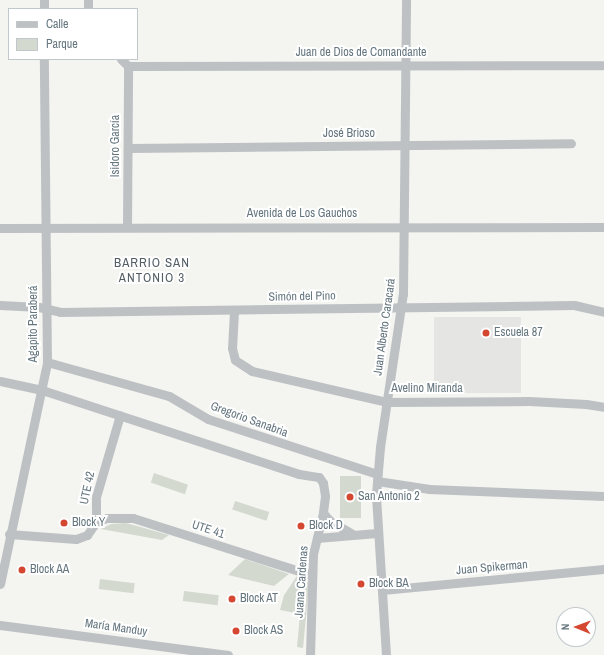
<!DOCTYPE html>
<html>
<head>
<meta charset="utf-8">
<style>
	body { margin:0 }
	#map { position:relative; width:604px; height:655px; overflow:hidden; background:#f4f4f0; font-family:"Archivo Narrow",sans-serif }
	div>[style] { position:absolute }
	.built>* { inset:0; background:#e5e5e4; transform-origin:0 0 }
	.green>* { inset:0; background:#d4d9d0; transform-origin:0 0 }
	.minor>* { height:9px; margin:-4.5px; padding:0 4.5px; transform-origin:4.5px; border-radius:4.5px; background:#bdc1c4 }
	.dots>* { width:11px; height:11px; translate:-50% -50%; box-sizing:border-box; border:2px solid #fff; border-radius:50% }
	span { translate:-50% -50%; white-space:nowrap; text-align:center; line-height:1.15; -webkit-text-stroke:4px #fff; paint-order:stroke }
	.street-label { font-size:12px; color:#65767f }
	.poi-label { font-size:12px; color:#65767f }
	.left { translate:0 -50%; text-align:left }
	.neighbourhood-label { font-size:13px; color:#535e65; letter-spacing:1px }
	.legend { position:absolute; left:8px; top:8px; width:130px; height:52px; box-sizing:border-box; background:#fff; border:1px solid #c1c8cc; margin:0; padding:5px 7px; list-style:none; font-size:12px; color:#65767f }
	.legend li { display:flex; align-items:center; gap:8px; height:20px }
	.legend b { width:20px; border:1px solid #c1c8cc }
	.north { position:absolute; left:556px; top:607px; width:40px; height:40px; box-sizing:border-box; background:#fff; border:1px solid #c1c8cc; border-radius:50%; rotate:271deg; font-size:11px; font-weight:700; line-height:16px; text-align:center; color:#65767f }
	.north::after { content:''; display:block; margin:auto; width:14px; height:18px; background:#d44831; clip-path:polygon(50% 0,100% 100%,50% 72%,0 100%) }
</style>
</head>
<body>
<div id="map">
	<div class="built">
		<div style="left:434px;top:317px;width:87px;height:76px"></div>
	</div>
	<div class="green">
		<div style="left:154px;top:473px;width:36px;height:10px;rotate:19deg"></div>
		<div style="left:340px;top:476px;width:21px;height:42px"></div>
		<div style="left:235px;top:501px;width:36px;height:9px;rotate:18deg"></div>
		<div style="clip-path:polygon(126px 523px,169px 535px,162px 540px,101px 529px,111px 524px)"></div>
		<div style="clip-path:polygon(245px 559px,289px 574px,274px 586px,228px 575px)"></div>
		<div style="clip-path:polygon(297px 576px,307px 580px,309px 586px,303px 648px,297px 647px,300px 614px,280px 610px,284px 595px)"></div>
		<div style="left:100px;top:579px;width:35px;height:10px;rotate:7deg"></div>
		<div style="left:184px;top:591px;width:35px;height:10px;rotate:7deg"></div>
	</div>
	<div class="minor">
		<div style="left:44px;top:0;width:9px;rotate:90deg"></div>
		<div style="left:88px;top:0;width:9px;rotate:90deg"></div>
		<div style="left:121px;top:59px;width:10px;rotate:45deg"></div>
		<div style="left:128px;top:66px;width:476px;rotate:-0.1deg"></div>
		<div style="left:128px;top:148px;width:443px;rotate:-0.6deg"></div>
		<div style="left:127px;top:226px;width:160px;rotate:-89.6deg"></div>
		<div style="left:0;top:228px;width:604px;rotate:-0.09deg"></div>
		<div style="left:0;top:305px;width:39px;rotate:3deg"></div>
		<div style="left:39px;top:307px;width:22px;rotate:13deg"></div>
		<div style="left:60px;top:312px;width:514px;rotate:-0.78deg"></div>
		<div style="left:574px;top:305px;width:31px;rotate:13deg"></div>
		<div style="left:234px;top:311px;width:37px;rotate:93deg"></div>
		<div style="left:232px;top:348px;width:12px;rotate:76deg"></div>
		<div style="left:235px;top:360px;width:20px;rotate:33deg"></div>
		<div style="left:252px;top:371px;width:139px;rotate:12.9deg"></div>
		<div style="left:387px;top:402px;width:142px;rotate:-0.4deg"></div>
		<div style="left:529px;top:401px;width:57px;rotate:3deg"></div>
		<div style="left:586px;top:404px;width:18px;rotate:9deg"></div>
		<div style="left:47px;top:362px;width:127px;rotate:15.6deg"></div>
		<div style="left:169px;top:396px;width:45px;rotate:30.5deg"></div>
		<div style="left:208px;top:419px;width:178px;rotate:18deg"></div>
		<div style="left:0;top:381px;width:43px;rotate:12.1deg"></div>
		<div style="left:42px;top:390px;width:270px;rotate:18.1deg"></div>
		<div style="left:299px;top:474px;width:20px;rotate:9deg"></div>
		<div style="left:319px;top:477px;width:7px;rotate:56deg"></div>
		<div style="left:323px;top:483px;width:13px;rotate:81deg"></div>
		<div style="left:325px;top:496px;width:17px;rotate:97deg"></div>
		<div style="left:323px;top:513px;width:42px;rotate:103.7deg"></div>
		<div style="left:313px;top:554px;width:101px;rotate:91.7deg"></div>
		<div style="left:377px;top:481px;width:53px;rotate:8.7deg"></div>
		<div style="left:429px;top:489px;width:175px;rotate:2.3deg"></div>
		<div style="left:323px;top:513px;width:9px;rotate:49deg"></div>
		<div style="left:329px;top:520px;width:27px;rotate:31deg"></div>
		<div style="left:96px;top:522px;width:12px;rotate:-20deg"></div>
		<div style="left:107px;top:518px;width:26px"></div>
		<div style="left:133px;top:518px;width:188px;rotate:17.7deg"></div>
		<div style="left:9px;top:534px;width:67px;rotate:4.3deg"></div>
		<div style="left:76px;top:539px;width:12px;rotate:-20deg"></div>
		<div style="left:87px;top:535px;width:16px;rotate:-55deg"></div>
		<div style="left:96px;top:522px;width:25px;rotate:-90deg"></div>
		<div style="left:96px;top:497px;width:85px;rotate:-73.7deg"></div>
		<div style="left:317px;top:538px;width:60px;rotate:-4.8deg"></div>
		<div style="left:0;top:584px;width:227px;rotate:-78deg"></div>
		<div style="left:47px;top:362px;width:303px;rotate:-90.6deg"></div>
		<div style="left:382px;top:590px;width:223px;rotate:-5.4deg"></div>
		<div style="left:0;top:625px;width:230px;rotate:7.5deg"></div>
		<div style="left:386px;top:655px;width:161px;rotate:-93.6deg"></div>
		<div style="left:376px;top:494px;width:47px;rotate:-85.1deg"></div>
		<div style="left:380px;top:447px;width:155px;rotate:-81.5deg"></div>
		<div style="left:403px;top:294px;width:294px;rotate:-89.4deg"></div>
	</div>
	<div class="dots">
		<div style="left:486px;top:333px;background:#d44831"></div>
		<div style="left:350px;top:497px;background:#d44831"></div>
		<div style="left:64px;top:523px;background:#d44831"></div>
		<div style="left:301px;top:526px;background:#d44831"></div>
		<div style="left:22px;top:570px;background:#d44831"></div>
		<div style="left:361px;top:584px;background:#d44831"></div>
		<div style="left:232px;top:599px;background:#d44831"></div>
		<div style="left:236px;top:631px;background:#d44831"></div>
	</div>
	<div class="street-label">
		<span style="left:361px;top:53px">Juan de Dios de Comandante</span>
		<span style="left:349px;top:134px">José Brioso</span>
		<span style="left:116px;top:146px;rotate:-90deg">Isidoro García</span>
		<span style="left:302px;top:214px">Avenida de Los Gauchos</span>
		<span style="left:302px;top:297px;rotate:-1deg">Simón del Pino</span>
		<span style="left:34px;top:324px;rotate:-90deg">Agapito Paraberá</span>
		<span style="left:385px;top:327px;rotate:-82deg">Juan Alberto Caracará</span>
		<span style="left:427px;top:389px">Avelino Miranda</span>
		<span style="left:249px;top:420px;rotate:20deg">Gregorio Sanabria</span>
		<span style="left:88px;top:488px;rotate:-78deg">UTE 42</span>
		<span style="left:208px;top:530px;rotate:18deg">UTE 41</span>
		<span style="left:492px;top:568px;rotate:-5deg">Juan Spikerman</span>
		<span style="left:302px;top:582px;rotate:-86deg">Juana Cardenas</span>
		<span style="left:116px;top:628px;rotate:8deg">María Manduy</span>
	</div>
	<div class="poi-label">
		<span class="left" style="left:494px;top:333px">Escuela 87</span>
		<span class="left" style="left:358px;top:497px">San Antonio 2</span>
		<span class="left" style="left:72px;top:523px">Block Y</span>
		<span class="left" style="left:309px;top:526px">Block D</span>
		<span class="left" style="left:30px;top:570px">Block AA</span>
		<span class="left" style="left:369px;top:584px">Block BA</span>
		<span class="left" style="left:240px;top:599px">Block AT</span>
		<span class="left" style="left:244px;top:631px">Block AS</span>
	</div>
	<div class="neighbourhood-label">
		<span style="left:152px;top:271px">BARRIO SAN<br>ANTONIO 3</span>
	</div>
	<ul class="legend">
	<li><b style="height:5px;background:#bdc1c4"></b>Calle</li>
	<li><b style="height:11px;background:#d4d9d0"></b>Parque</li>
	</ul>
	<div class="north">N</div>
</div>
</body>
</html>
